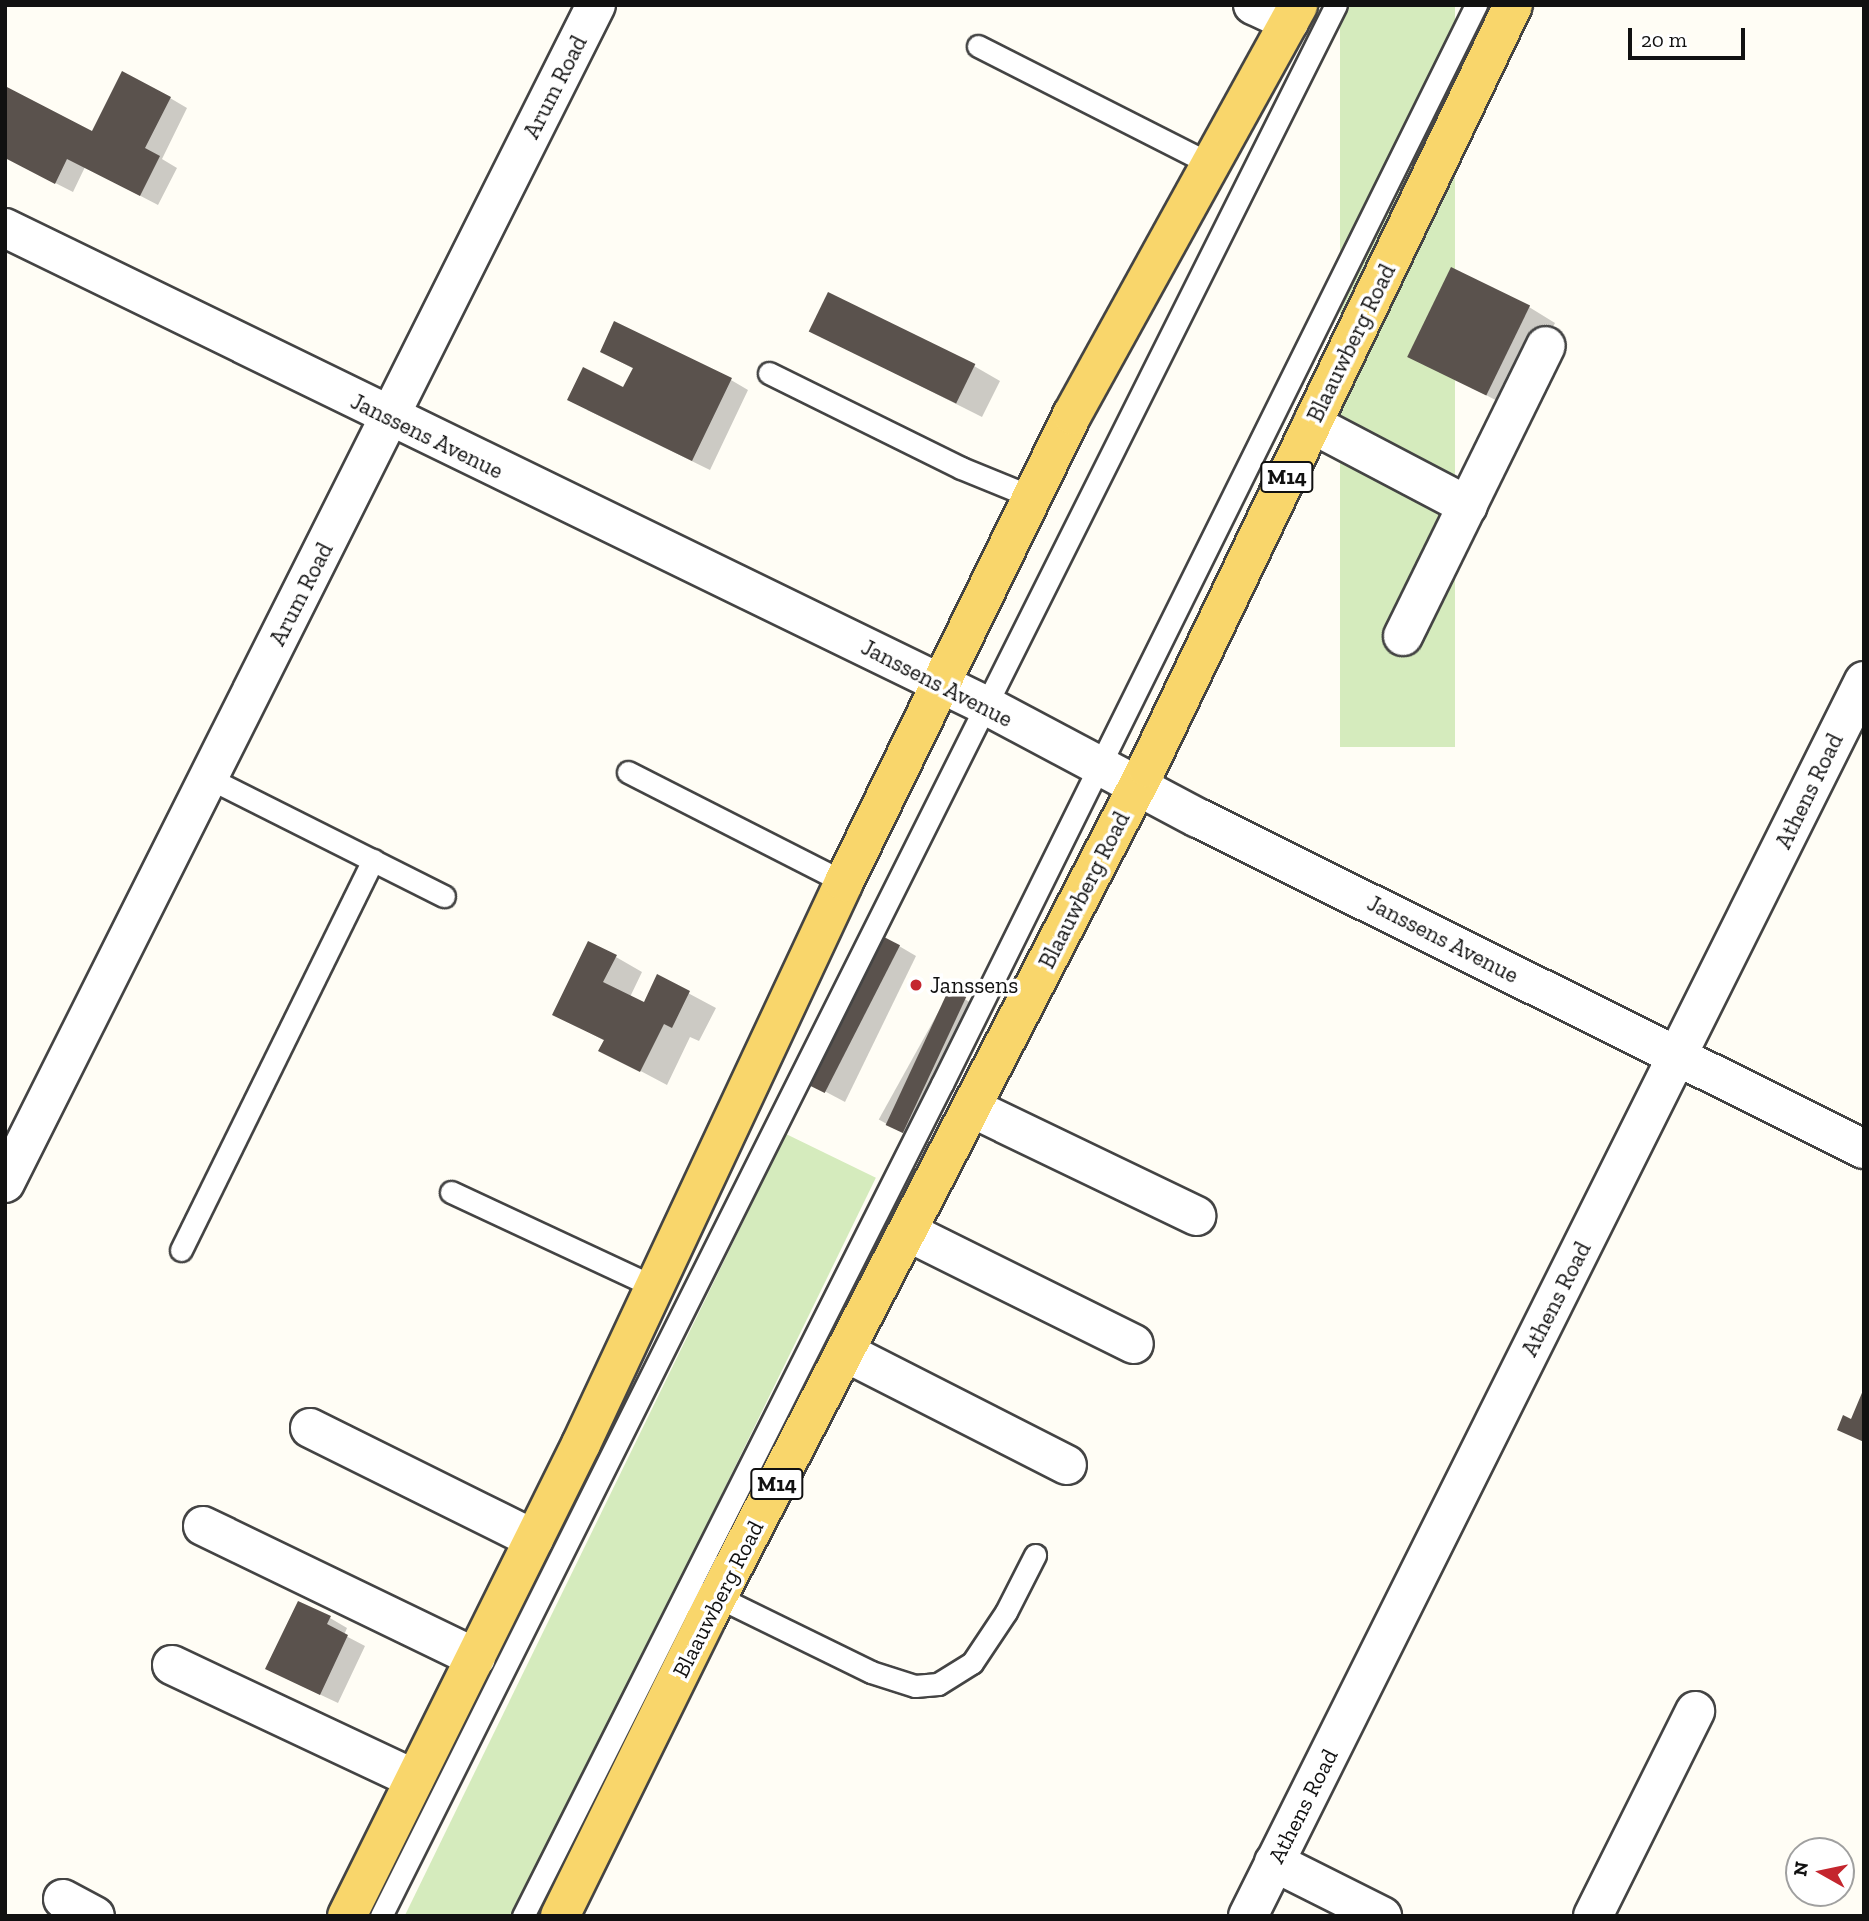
<!DOCTYPE html>
<html>
<head>
<meta charset="utf-8">
<style>
	body { margin:0 }
	#map { position:relative; width:1869px; height:1921px; overflow:hidden; background:#fffdf5; font-family:"Zilla Slab",serif }
	div>[style] { position:absolute }
	.green>* { inset:0; background:#d5ebbd; transform-origin:0 0 }
	.shadow>* { inset:0; background:#0003; transform-origin:0 0 }
	.building>* { inset:0; background:#5a524d; transform-origin:0 0 }
	.roads { filter:drop-shadow(2px 0 #444) drop-shadow(-2px 0 #444) drop-shadow(0 2px #444) drop-shadow(0 -2px #444) }
	.service>* { height:21px; margin:-10.5px; padding:0 10.5px; transform-origin:10.5px; border-radius:10.5px; background:#fff }
	.minor>* { height:38px; margin:-19px; padding:0 19px; transform-origin:19px; border-radius:19px; background:#fff }
	.tertiary>* { height:38px; margin:-19px; padding:0 19px; transform-origin:19px; border-radius:19px; background:#fff }
	.primary>* { height:38px; margin:-19px; padding:0 19px; transform-origin:19px; border-radius:19px; background:#f9d66b }
	.dots>* { width:19px; height:19px; translate:-50% -50%; box-sizing:border-box; border:4px solid #fff; border-radius:50% }
	span { translate:-50% -50%; white-space:nowrap; text-align:center; line-height:1.15; -webkit-text-stroke:7px #fff; paint-order:stroke }
	.shield-label span { padding:2px 5px; background:#fff; border:2px solid; border-radius:5px; -webkit-text-stroke-width:0 }
	.shield-label { font-size:21px; color:#111; font-weight:700 }
	.street-label { font-size:23px; color:#111 }
	.poi-label { font-size:23px; color:#111 }
	.left { translate:0 -50%; text-align:left }
	.frame { position:absolute; inset:0; border:7px solid #111; pointer-events:none }
	.north { position:absolute; left:1785px; top:1837px; width:70px; height:70px; box-sizing:border-box; background:#fff; border:2px solid #a0a0a0; border-radius:50%; rotate:279deg; font-size:19px; font-weight:700; line-height:28px; text-align:center; color:#111 }
	.north::after { content:''; display:block; margin:auto; width:24px; height:32px; background:#c4262e; clip-path:polygon(50% 0,100% 100%,50% 72%,0 100%) }
	.scale { position:absolute; left:1628px; top:28px; width:117px; height:32px; box-sizing:border-box; border:4px solid #111; border-top:0; padding-left:9px; font-size:21px; line-height:24px; white-space:nowrap; color:#111; -webkit-text-stroke:5px #fff; paint-order:stroke }
</style>
</head>
<body>
<div id="map">
	<div class="green">
		<div style="left:1340px;top:5px;width:115px;height:742px"></div>
		<div style="left:786px;top:1134px;width:100px;height:875px;rotate:26deg"></div>
	</div>
	<div class="shadow">
		<div style="clip-path:polygon(170px 98px,187px 108px,162px 159px,177px 168px,158px 205px,85px 167px,73px 192px,16px 163px)"></div>
		<div style="clip-path:polygon(1529px 307px,1555px 323px,1513px 409px,1410px 356px)"></div>
		<div style="clip-path:polygon(811px 331px,974px 366px,1000px 381px,982px 417px)"></div>
		<div style="clip-path:polygon(602px 352px,731px 380px,748px 390px,710px 470px,587px 410px,624px 389px,634px 369px)"></div>
		<div style="clip-path:polygon(899px 946px,916px 956px,845px 1102px,813px 1085px)"></div>
		<div style="clip-path:polygon(616px 957px,642px 972px,630px 997px,645px 1005px,658px 977px,716px 1008px,699px 1041px,690px 1037px,667px 1085px,601px 1050px,605px 1041px,555px 1014px)"></div>
		<div style="left:950px;top:991px;width:38px;height:147px;rotate:29deg"></div>
		<div style="clip-path:polygon(330px 1618px,347px 1628px,344px 1635px,365px 1646px,338px 1703px,285px 1678px)"></div>
	</div>
	<div class="building">
		<div style="clip-path:polygon(122px 71px,171px 97px,145px 148px,160px 156px,140px 196px,67px 159px,55px 184px,5px 158px,5px 86px,92px 131px)"></div>
		<div style="left:1451px;top:267px;width:88px;height:100px;rotate:26deg"></div>
		<div style="left:828px;top:292px;width:164px;height:44px;rotate:26deg"></div>
		<div style="clip-path:polygon(614px 321px,732px 378px,692px 461px,567px 400px,583px 367px,623px 387px,633px 368px,600px 352px)"></div>
		<div style="left:884px;top:937px;width:18px;height:166px;rotate:27deg"></div>
		<div style="clip-path:polygon(588px 941px,617px 955px,603px 982px,644px 1002px,657px 974px,690px 991px,672px 1028px,664px 1024px,640px 1072px,598px 1051px,604px 1040px,552px 1015px)"></div>
		<div style="left:949px;top:989px;width:19px;height:150px;rotate:25deg"></div>
		<div style="clip-path:polygon(1864px 1388px,1864px 1442px,1837px 1430px,1843px 1415px,1851px 1419px)"></div>
		<div style="clip-path:polygon(298px 1601px,331px 1616px,327px 1624px,348px 1635px,320px 1695px,265px 1669px)"></div>
	</div>
	<div class="roads">
		<div class="service">
			<div style="left:978px;top:46px;width:261px;rotate:26.9deg"></div>
			<div style="left:769px;top:373px;width:214px;rotate:26.3deg"></div>
			<div style="left:961px;top:468px;width:77px;rotate:22.2deg"></div>
			<div style="left:628px;top:772px;width:242px;rotate:27deg"></div>
			<div style="left:209px;top:778px;width:263px;rotate:26.7deg"></div>
			<div style="left:451px;top:1192px;width:225px;rotate:25deg"></div>
			<div style="left:181px;top:1250px;width:435px;rotate:-63.8deg"></div>
			<div style="left:718px;top:1597px;width:170px;rotate:26.1deg"></div>
			<div style="left:871px;top:1672px;width:46px;rotate:17.7deg"></div>
			<div style="left:915px;top:1686px;width:23px;rotate:-5deg"></div>
			<div style="left:938px;top:1684px;width:40px;rotate:-32deg"></div>
			<div style="left:972px;top:1663px;width:61px;rotate:-56.3deg"></div>
			<div style="left:1006px;top:1612px;width:64px;rotate:-63deg"></div>
			<div style="left:381px;top:1916px;width:2136px;rotate:-63.45deg"></div>
			<div style="left:523px;top:1916px;width:932px;rotate:-63.27deg"></div>
			<div style="left:942px;top:1084px;width:1204px;rotate:-63.67deg"></div>
		</div>
		<div class="minor">
			<div style="left:1253px;top:5px;width:40px;rotate:25deg"></div>
			<div style="left:1312px;top:424px;width:176px;rotate:27.7deg"></div>
			<div style="left:1403px;top:636px;width:323px;rotate:-63.8deg"></div>
			<div style="left:972px;top:1108px;width:249px;rotate:25.7deg"></div>
			<div style="left:5px;top:1183px;width:1318px;rotate:-63.36deg"></div>
			<div style="left:908px;top:1232px;width:252px;rotate:26.4deg"></div>
			<div style="left:845px;top:1352px;width:249px;rotate:27deg"></div>
			<div style="left:310px;top:1428px;width:250px;rotate:26.4deg"></div>
			<div style="left:203px;top:1526px;width:303px;rotate:25.8deg"></div>
			<div style="left:172px;top:1665px;width:268px;rotate:25.2deg"></div>
			<div style="left:1274px;top:1862px;width:121px;rotate:26.6deg"></div>
			<div style="left:63px;top:1899px;width:36px;rotate:28deg"></div>
			<div style="left:1248px;top:1916px;width:1380px;rotate:-63.49deg"></div>
			<div style="left:1593px;top:1916px;width:229px;rotate:-63.5deg"></div>
		</div>
		<div class="tertiary">
			<div style="left:5px;top:228px;width:1092px;rotate:25.96deg"></div>
			<div style="left:987px;top:706px;width:239px;rotate:28deg"></div>
			<div style="left:1198px;top:818px;width:744px;rotate:26.43deg"></div>
		</div>
		<div class="primary">
			<div style="left:347px;top:1916px;width:527px;rotate:-63.63deg"></div>
			<div style="left:581px;top:1444px;width:620px;rotate:-64.92deg"></div>
			<div style="left:844px;top:882px;width:520px;rotate:-63.98deg"></div>
			<div style="left:1072px;top:415px;width:468px;rotate:-61.1deg"></div>
			<div style="left:560px;top:1916px;width:329px;rotate:-63.8deg"></div>
			<div style="left:705px;top:1621px;width:961px;rotate:-62.61deg"></div>
			<div style="left:1147px;top:768px;width:846px;rotate:-64.37deg"></div>
		</div>
	</div>
	<div class="dots">
		<div style="left:916px;top:985px;background:#c4262e"></div>
	</div>
	<div class="shield-label">
		<span style="left:1287px;top:477px">M14</span>
		<span style="left:777px;top:1484px">M14</span>
	</div>
	<div class="street-label">
		<span style="left:555px;top:87px;rotate:-63deg">Arum Road</span>
		<span style="left:1351px;top:343px;rotate:-64deg">Blaauwberg Road</span>
		<span style="left:427px;top:436px;rotate:26deg">Janssens Avenue</span>
		<span style="left:301px;top:594px;rotate:-63deg">Arum Road</span>
		<span style="left:937px;top:683px;rotate:27deg">Janssens Avenue</span>
		<span style="left:1809px;top:791px;rotate:-64deg">Athens Road</span>
		<span style="left:1084px;top:890px;rotate:-63deg">Blaauwberg Road</span>
		<span style="left:1443px;top:939px;rotate:27deg">Janssens Avenue</span>
		<span style="left:1556px;top:1299px;rotate:-63deg">Athens Road</span>
		<span style="left:718px;top:1599px;rotate:-63deg">Blaauwberg Road</span>
		<span style="left:1303px;top:1806px;rotate:-63deg">Athens Road</span>
	</div>
	<div class="poi-label">
		<span class="left" style="left:930px;top:985px">Janssens</span>
	</div>
	<div class="frame"></div>
	<div class="north">N</div>
	<div class="scale">20 m</div>
</div>
</body>
</html>
